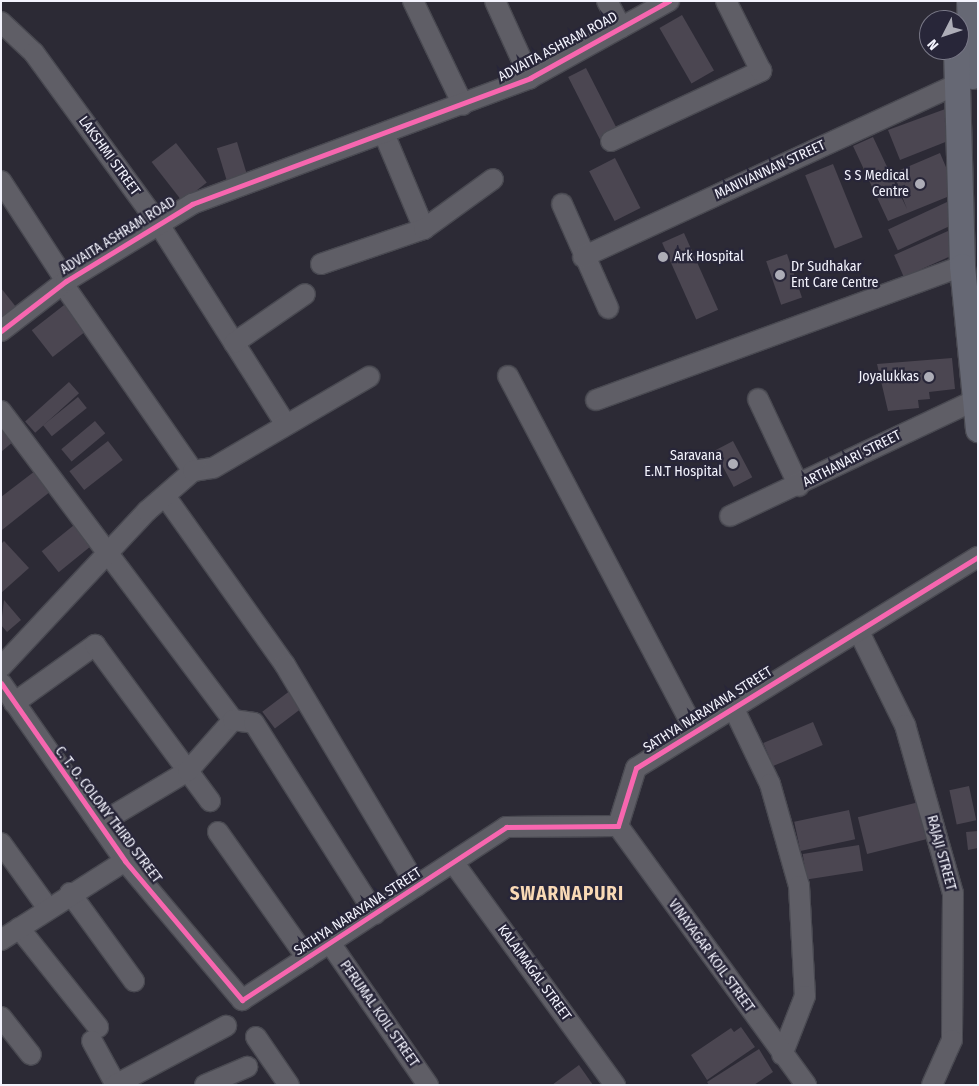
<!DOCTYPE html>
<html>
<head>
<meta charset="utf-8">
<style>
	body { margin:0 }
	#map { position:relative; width:979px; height:1086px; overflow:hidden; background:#2c2a35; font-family:"Fira Sans Condensed",sans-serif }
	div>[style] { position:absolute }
	.building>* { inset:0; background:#4b4651; transform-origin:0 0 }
	.roads { filter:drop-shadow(1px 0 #494951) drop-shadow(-1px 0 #494951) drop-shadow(0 1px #494951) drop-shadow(0 -1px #494951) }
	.minor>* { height:20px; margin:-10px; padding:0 10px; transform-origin:10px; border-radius:10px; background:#5f5e66 }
	.major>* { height:25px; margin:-12.5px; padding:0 12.5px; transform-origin:12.5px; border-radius:12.5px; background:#666874 }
	.cycleway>* { height:5px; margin:-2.5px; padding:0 2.5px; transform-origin:2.5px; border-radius:2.5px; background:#f766af }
	.dots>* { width:14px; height:14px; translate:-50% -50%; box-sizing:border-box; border:2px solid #282639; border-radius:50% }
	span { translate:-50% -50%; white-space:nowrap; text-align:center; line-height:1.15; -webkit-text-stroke:4.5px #282639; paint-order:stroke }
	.street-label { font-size:14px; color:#f3f3fd }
	.poi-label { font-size:14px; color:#f3f3fd }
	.right { translate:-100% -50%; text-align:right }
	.left { translate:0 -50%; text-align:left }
	.district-label { font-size:19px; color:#f9d9b5; font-weight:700; letter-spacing:1px }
	.frame { position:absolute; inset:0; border:2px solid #f3f3fd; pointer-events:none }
	.north { position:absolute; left:919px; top:10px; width:50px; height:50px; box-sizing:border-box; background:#282639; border:1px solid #797887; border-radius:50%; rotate:229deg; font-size:14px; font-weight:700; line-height:20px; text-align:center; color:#f3f3fd }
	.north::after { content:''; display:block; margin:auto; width:18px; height:22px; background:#adadb7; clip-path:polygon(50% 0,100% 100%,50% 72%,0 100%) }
</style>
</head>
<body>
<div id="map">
	<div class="building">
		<div style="left:682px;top:15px;width:64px;height:26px;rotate:60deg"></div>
		<div style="left:586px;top:68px;width:74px;height:20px;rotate:63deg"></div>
		<div style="clip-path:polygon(948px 108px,953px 139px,900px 160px,888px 130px)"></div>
		<div style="clip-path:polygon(873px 137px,907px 209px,893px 173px,940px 153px,957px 193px,888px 221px,853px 146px)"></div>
		<div style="left:237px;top:142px;width:34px;height:21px;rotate:73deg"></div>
		<div style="left:176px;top:143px;width:50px;height:31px;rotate:52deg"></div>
		<div style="left:615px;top:158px;width:56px;height:29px;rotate:63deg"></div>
		<div style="left:833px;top:164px;width:79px;height:30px;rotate:68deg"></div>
		<div style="left:947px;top:202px;width:23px;height:65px;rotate:65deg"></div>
		<div style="left:948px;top:231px;width:24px;height:59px;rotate:66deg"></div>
		<div style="left:684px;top:233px;width:84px;height:24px;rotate:66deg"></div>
		<div style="left:787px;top:254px;width:46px;height:22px;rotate:71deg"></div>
		<div style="clip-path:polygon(1px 288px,20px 312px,7px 322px,1px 316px)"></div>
		<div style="left:68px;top:302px;width:34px;height:46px;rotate:52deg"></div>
		<div style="clip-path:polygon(952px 358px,955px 389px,929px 392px,930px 399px,918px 400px,919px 408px,888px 411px,877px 364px)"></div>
		<div style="left:69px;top:382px;width:15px;height:59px;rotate:48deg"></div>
		<div style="left:78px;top:397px;width:14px;height:45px;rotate:51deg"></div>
		<div style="left:95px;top:421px;width:16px;height:44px;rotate:50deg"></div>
		<div style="clip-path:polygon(1px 425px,14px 441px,1px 452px)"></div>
		<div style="left:108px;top:441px;width:24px;height:49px;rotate:52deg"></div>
		<div style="left:733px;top:441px;width:41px;height:21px;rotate:62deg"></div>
		<div style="clip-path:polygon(35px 471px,51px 491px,2px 530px,1px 497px)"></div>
		<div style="left:79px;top:521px;width:27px;height:48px;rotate:51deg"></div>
		<div style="clip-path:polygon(4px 541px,29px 568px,1px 593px,1px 544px)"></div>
		<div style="clip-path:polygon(4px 600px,21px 620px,7px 632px,1px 625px)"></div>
		<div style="left:291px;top:690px;width:21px;height:36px;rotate:53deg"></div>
		<div style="left:813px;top:722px;width:25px;height:54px;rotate:67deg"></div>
		<div style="left:969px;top:786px;width:35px;height:20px;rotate:78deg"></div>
		<div style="left:919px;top:802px;width:38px;height:63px;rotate:76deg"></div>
		<div style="left:849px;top:810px;width:30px;height:56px;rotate:78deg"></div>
		<div style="clip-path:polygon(978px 831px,978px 848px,968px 850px,966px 832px)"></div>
		<div style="left:859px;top:845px;width:26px;height:57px;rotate:81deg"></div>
		<div style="clip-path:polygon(741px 1027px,755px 1047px,707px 1080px,691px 1055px,731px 1028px,734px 1032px)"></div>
		<div style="clip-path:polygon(759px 1049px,773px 1072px,754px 1085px,709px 1085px,707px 1082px)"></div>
		<div style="clip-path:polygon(579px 1065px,593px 1085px,552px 1085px)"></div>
	</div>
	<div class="roads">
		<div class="minor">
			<div style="left:413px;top:1px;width:115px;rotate:64.3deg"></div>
			<div style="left:495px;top:1px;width:85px;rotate:65.6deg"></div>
			<div style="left:607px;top:1px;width:30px;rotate:62deg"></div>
			<div style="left:1px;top:22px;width:45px;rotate:43.2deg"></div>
			<div style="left:34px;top:53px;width:210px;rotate:53.9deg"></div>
			<div style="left:158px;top:223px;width:239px;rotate:57.6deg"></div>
			<div style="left:385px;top:136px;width:101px;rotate:67.2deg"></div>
			<div style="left:611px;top:141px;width:166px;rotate:-25deg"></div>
			<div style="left:761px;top:71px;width:78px;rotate:-116.6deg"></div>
			<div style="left:1px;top:181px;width:119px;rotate:57deg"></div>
			<div style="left:562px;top:204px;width:114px;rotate:66.1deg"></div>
			<div style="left:583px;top:257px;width:412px;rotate:-24.8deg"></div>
			<div style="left:321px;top:264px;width:109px;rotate:-18.8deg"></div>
			<div style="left:424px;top:229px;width:85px;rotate:-35.9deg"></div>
			<div style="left:63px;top:284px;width:228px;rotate:55.2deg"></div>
			<div style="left:1px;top:331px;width:82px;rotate:-37.6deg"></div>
			<div style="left:66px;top:281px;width:148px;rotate:-31.4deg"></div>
			<div style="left:192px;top:204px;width:361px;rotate:-20.4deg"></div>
			<div style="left:530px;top:78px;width:159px;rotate:-29deg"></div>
			<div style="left:234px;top:343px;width:86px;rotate:-34.6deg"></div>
			<div style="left:508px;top:376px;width:401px;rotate:62.2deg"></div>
			<div style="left:758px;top:399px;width:96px;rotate:64.8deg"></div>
			<div style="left:596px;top:400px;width:390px;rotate:-20.1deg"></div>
			<div style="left:1px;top:411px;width:386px;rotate:53.1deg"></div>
			<div style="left:165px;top:496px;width:207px;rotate:54.6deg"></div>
			<div style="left:285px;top:665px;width:257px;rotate:59.2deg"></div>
			<div style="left:730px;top:516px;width:269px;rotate:-25.3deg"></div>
			<div style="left:859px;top:632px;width:104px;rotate:63.7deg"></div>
			<div style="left:905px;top:725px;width:175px;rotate:74.1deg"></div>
			<div style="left:953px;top:893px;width:147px;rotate:90.4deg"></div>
			<div style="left:952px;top:1040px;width:49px;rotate:114deg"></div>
			<div style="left:1px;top:667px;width:214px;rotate:-46.9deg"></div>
			<div style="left:147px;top:511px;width:61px;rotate:-41deg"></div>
			<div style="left:193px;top:471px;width:20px;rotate:-9deg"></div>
			<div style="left:213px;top:468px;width:181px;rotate:-30.3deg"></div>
			<div style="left:1px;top:683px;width:217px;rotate:55.1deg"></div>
			<div style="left:125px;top:861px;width:182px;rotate:49.9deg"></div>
			<div style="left:242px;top:1000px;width:316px;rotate:-33.2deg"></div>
			<div style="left:506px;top:827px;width:112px;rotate:-0.5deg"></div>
			<div style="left:618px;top:826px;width:61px;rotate:-72.8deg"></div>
			<div style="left:636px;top:768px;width:402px;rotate:-31.7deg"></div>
			<div style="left:14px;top:703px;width:100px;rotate:-35.6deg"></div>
			<div style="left:95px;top:645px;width:194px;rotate:53.6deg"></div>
			<div style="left:733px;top:707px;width:85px;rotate:64.3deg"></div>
			<div style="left:770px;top:784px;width:106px;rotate:74.1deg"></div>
			<div style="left:799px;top:886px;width:110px;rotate:86.9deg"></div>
			<div style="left:805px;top:996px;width:63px;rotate:111.3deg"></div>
			<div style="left:99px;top:824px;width:104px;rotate:-30.8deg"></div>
			<div style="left:188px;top:771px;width:68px;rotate:-48.6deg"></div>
			<div style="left:233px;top:720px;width:21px;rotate:8deg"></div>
			<div style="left:254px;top:723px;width:226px;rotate:57.6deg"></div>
			<div style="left:618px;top:826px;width:320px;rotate:54deg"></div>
			<div style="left:218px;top:832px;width:154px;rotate:54.8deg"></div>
			<div style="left:1px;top:843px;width:79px;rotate:54.3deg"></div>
			<div style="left:453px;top:862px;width:276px;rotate:54deg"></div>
			<div style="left:70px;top:893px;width:109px;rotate:54deg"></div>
			<div style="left:19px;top:928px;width:127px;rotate:51.4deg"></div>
			<div style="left:1px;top:940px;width:147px;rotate:-32.5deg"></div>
			<div style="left:330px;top:943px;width:173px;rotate:55.4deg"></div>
			<div style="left:1px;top:1017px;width:48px;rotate:51.7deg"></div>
			<div style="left:256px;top:1037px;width:58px;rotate:55.5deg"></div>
			<div style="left:92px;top:1041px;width:50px;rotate:61.4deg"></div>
			<div style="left:115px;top:1085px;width:126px;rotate:-28deg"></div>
			<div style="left:205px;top:1085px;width:46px;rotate:-23.2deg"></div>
		</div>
		<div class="major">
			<div style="left:969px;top:1px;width:75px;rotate:87.7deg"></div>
			<div style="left:956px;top:50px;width:216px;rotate:88.4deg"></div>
			<div style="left:962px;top:266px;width:164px;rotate:84.4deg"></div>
		</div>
	</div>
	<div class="cycleway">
		<div style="left:1px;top:331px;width:82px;rotate:-37.6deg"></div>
		<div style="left:66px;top:281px;width:148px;rotate:-31.4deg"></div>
		<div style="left:192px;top:204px;width:361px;rotate:-20.4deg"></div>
		<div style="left:530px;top:78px;width:159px;rotate:-29deg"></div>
		<div style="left:1px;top:683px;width:217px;rotate:55.1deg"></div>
		<div style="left:125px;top:861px;width:182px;rotate:49.9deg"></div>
		<div style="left:242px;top:1000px;width:316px;rotate:-33.2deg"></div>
		<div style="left:506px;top:827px;width:112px;rotate:-0.5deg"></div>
		<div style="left:618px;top:826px;width:61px;rotate:-72.8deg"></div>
		<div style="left:636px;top:768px;width:402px;rotate:-31.7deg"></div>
	</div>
	<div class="dots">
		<div style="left:920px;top:184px;background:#adadb7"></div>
		<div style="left:663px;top:257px;background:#adadb7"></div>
		<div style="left:780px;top:275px;background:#adadb7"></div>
		<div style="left:929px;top:377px;background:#adadb7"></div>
		<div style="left:733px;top:464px;background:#adadb7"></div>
	</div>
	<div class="street-label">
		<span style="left:558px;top:47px;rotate:-28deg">ADVAITA ASHRAM ROAD</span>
		<span style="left:109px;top:156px;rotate:54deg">LAKSHMI STREET</span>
		<span style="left:770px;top:170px;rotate:-25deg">MANIVANNAN STREET</span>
		<span style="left:118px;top:236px;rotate:-32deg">ADVAITA ASHRAM ROAD</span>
		<span style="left:852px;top:459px;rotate:-27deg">ARTHANARI STREET</span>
		<span style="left:708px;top:710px;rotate:-32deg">SATHYA NARAYANA STREET</span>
		<span style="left:108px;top:815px;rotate:53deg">C. T. O. COLONY THIRD STREET</span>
		<span style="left:941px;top:853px;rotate:75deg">RAJAJI STREET</span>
		<span style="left:358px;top:912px;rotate:-33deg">SATHYA NARAYANA STREET</span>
		<span style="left:711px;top:956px;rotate:54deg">VINAYAGAR KOIL STREET</span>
		<span style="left:534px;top:973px;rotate:54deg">KALAIMAGAL STREET</span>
		<span style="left:379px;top:1014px;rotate:55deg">PERUMAL KOIL STREET</span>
	</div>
	<div class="poi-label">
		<span class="right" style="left:909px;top:184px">S S Medical<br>Centre</span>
		<span class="left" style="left:674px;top:257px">Ark Hospital</span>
		<span class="left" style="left:791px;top:275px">Dr Sudhakar<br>Ent Care Centre</span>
		<span class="right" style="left:919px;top:377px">Joyalukkas</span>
		<span class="right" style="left:722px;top:464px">Saravana<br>E.N.T Hospital</span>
	</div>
	<div class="district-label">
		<span style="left:567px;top:894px">SWARNAPURI</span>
	</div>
	<div class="frame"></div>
	<div class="north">N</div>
</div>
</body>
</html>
